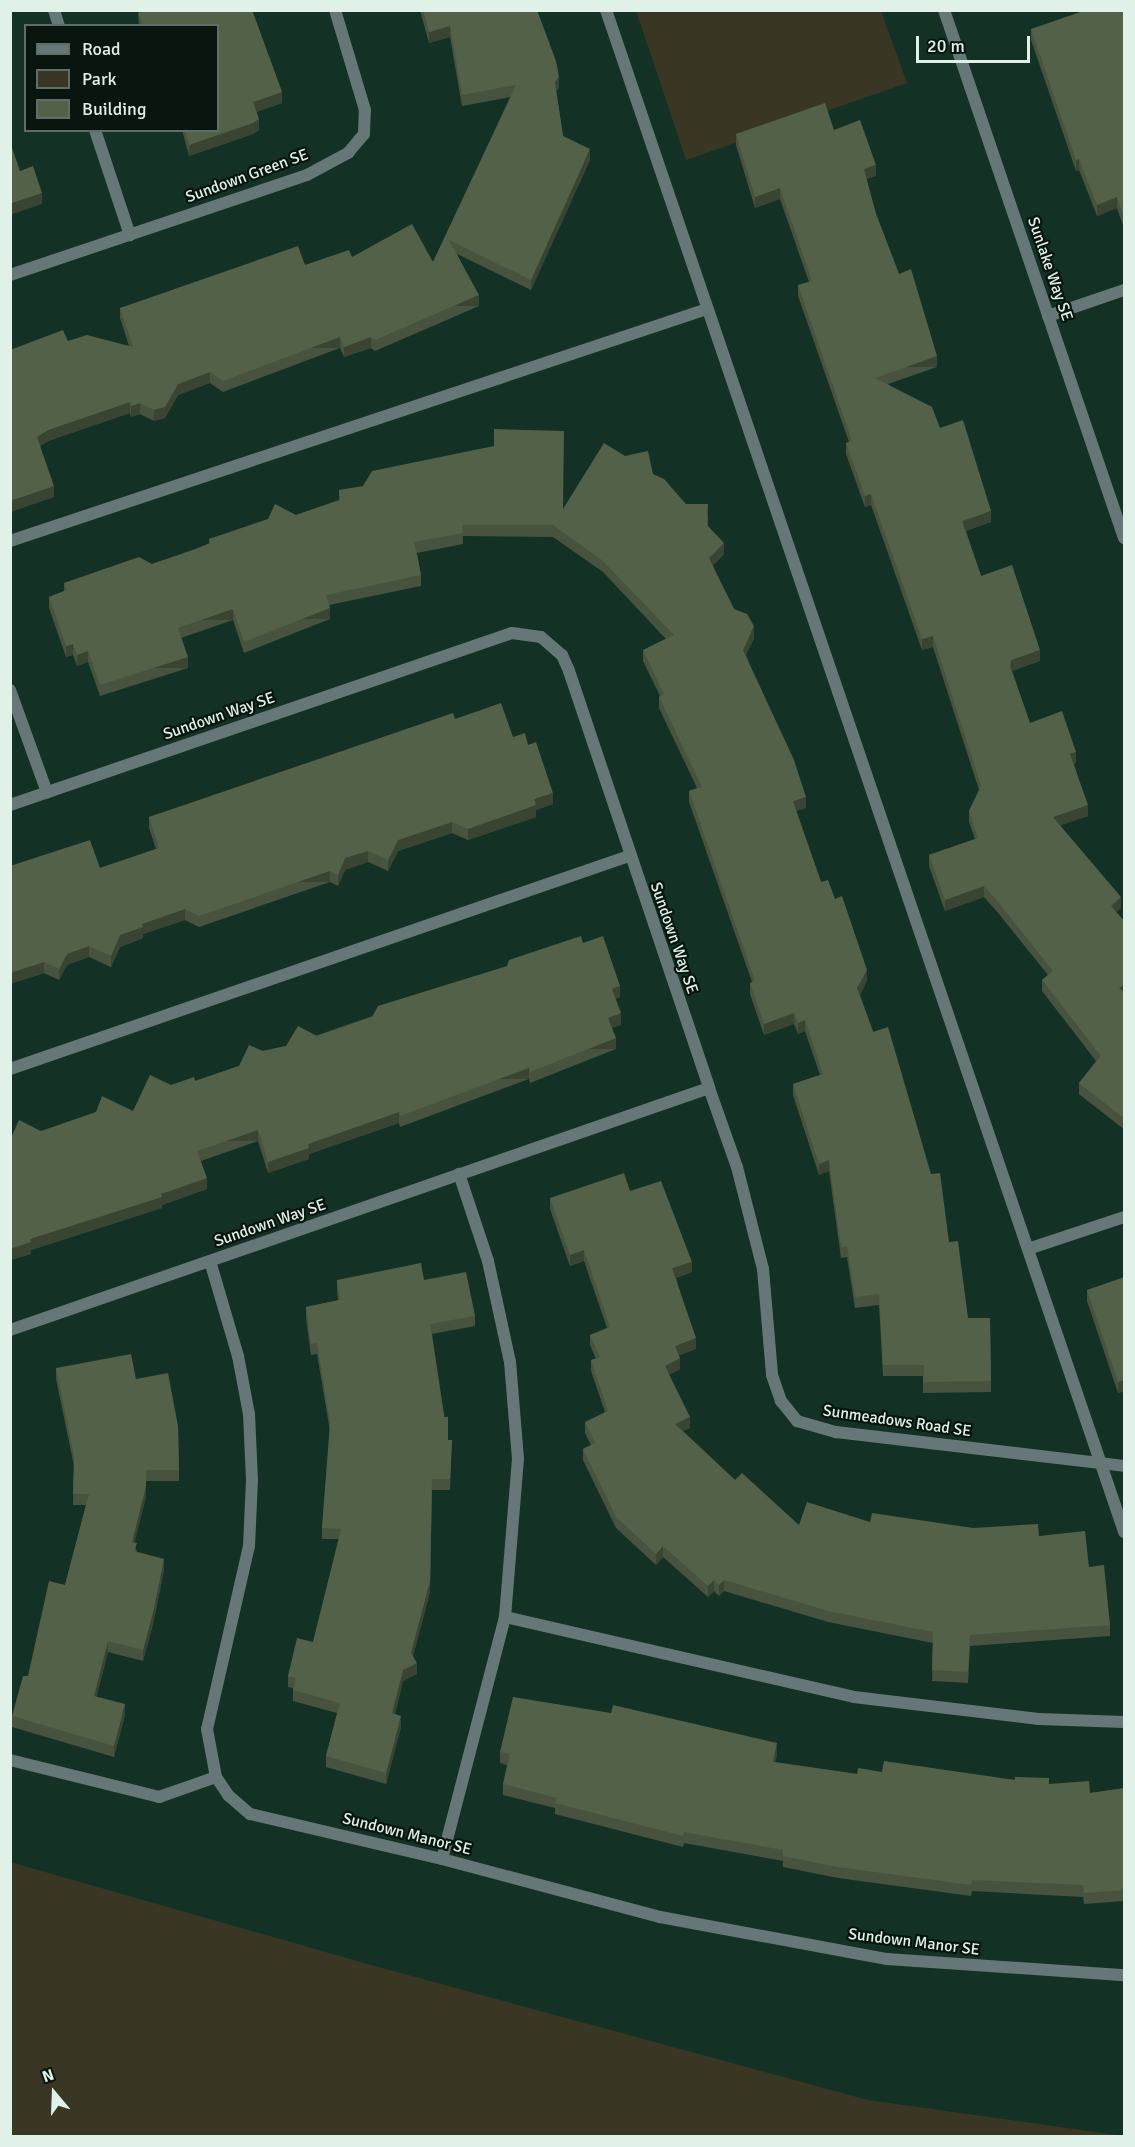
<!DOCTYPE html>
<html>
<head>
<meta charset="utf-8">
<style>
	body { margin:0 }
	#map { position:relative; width:1135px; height:2147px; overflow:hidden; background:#133125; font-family:Signika,sans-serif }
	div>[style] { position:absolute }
	.green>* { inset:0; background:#393723 }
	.service>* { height:12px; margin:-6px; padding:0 6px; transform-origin:6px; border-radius:6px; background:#677 }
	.minor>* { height:12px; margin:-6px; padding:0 6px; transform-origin:6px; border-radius:6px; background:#677 }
	.wall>* { inset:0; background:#47533e }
	.shaded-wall>* { inset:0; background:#394432; transform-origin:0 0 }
	.building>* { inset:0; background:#526148 }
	span { translate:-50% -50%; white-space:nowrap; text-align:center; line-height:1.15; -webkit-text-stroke:4.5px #091610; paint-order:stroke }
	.street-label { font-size:16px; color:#e0f1e8 }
	.frame { position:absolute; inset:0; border:12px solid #e0f1e8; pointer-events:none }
	.legend { position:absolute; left:24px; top:24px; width:195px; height:108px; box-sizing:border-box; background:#091610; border:2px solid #5f6e66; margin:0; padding:8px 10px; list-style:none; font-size:18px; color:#e0f1e8 }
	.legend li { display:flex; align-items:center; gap:12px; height:30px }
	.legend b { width:30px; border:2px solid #5f6e66 }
	.north { position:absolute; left:24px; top:2063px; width:60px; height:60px; -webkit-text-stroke:4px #091610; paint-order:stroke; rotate:341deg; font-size:16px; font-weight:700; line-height:24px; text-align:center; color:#e0f1e8 }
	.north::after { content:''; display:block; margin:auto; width:21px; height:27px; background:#e0f1e8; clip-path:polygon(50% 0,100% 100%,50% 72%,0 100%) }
	.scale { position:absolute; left:916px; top:36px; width:114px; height:27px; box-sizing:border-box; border:3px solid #e0f1e8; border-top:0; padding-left:8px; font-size:18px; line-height:21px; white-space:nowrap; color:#e0f1e8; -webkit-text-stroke:4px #091610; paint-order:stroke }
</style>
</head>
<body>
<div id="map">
	<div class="green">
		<div style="clip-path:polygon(636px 11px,881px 11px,907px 83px,686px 160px)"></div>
		<div style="clip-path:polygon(10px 1862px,364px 1963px,868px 2100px,1124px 2136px,11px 2136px)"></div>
	</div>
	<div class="service">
		<div style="left:54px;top:10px;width:17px;rotate:73deg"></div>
		<div style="left:606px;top:10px;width:1608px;rotate:71.2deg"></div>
		<div style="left:95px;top:130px;width:111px;rotate:71.6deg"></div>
		<div style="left:10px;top:541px;width:735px;rotate:-18.41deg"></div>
		<div style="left:10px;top:1069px;width:655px;rotate:-18.99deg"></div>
		<div style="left:1028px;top:1249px;width:101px;rotate:-18.4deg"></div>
		<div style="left:505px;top:1617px;width:358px;rotate:12.9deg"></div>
		<div style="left:854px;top:1697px;width:186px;rotate:6.8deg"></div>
		<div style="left:1039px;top:1719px;width:85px;rotate:2deg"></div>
		<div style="left:10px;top:1760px;width:154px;rotate:13.9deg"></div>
		<div style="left:159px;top:1797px;width:60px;rotate:-19.3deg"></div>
		<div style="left:442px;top:1859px;width:250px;rotate:-75.4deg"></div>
		<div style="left:505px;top:1617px;width:159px;rotate:-85.3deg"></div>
		<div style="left:518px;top:1459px;width:97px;rotate:-94.7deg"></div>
		<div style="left:510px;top:1362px;width:103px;rotate:-102.3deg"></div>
		<div style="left:488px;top:1261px;width:92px;rotate:-108.4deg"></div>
	</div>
	<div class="minor">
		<div style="left:944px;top:10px;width:558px;rotate:71.18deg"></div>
		<div style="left:10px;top:275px;width:313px;rotate:-18.6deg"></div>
		<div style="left:307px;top:175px;width:47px;rotate:-28.2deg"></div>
		<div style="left:348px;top:153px;width:25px;rotate:-50deg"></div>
		<div style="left:364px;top:134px;width:24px;rotate:-88deg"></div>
		<div style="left:365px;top:110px;width:104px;rotate:-106.7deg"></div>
		<div style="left:1048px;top:316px;width:80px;rotate:-18.9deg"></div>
		<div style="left:10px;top:690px;width:109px;rotate:70.1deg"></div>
		<div style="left:10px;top:805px;width:531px;rotate:-18.91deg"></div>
		<div style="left:512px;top:633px;width:29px;rotate:8deg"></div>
		<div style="left:541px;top:637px;width:28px;rotate:41deg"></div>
		<div style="left:562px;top:655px;width:17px;rotate:66deg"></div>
		<div style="left:569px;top:671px;width:440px;rotate:71.4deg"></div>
		<div style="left:709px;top:1088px;width:740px;rotate:160.9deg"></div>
		<div style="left:709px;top:1088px;width:84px;rotate:70.5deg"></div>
		<div style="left:737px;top:1167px;width:105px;rotate:75.7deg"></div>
		<div style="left:763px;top:1269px;width:106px;rotate:85.1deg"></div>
		<div style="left:772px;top:1375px;width:28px;rotate:71deg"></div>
		<div style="left:781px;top:1401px;width:26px;rotate:51deg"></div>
		<div style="left:797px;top:1421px;width:41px;rotate:15.8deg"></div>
		<div style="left:836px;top:1432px;width:290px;rotate:6.7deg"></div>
		<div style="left:210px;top:1261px;width:99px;rotate:73.6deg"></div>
		<div style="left:238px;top:1356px;width:59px;rotate:79.3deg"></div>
		<div style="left:249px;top:1414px;width:66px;rotate:87.4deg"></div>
		<div style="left:252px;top:1480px;width:66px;rotate:92.6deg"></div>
		<div style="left:249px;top:1546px;width:188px;rotate:102.9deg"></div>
		<div style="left:207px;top:1729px;width:49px;rotate:79.4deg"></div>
		<div style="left:216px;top:1777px;width:22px;rotate:56deg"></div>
		<div style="left:228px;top:1795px;width:29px;rotate:41deg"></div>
		<div style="left:250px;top:1814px;width:197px;rotate:13.2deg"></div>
		<div style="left:442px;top:1859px;width:226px;rotate:14.9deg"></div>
		<div style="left:660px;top:1917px;width:231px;rotate:10.5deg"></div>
		<div style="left:887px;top:1959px;width:238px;rotate:3.9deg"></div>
	</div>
	<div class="wall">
		<div style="clip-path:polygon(146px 10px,252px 10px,282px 92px,282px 103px,256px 112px,259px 119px,259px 130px,253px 134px,189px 156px,182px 130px,218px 130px,218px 26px,139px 26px,138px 13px)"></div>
		<div style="clip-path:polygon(420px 10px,537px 10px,559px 88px,556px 91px,563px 136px,590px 160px,531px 290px,457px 254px,479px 306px,375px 351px,371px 348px,344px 357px,340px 348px,223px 392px,210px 383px,178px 395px,165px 418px,154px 421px,140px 414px,131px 417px,130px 413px,48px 441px,40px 446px,54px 497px,10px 512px,68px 341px,129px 346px,120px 318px,120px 308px,305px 265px,352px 257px,433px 262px,511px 97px,462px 106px,450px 37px,429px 43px)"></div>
		<div style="clip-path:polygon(1125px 10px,1125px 231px,1117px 208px,1097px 216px,1079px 170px,1076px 171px,1031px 40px,1031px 29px)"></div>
		<div style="clip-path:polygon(834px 130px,876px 176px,866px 179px,876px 214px,899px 274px,937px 367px,888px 384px,940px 428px,991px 522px,966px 531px,981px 576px,1040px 661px,1012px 671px,1030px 723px,1076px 763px,1074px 764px,1088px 816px,1060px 825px,1121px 908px,1116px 912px,1125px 922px,1125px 1130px,1079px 1094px,1079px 1083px,1096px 1061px,1042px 991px,1042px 980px,1048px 975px,999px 914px,984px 897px,945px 911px,929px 866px,929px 855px,975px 839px,969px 822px,969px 811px,979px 790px,933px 647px,922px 650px,871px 505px,865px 507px,846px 454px,846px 443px,849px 442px,798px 296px,798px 285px,809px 282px,780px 199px,755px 208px,736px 145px,736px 134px)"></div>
		<div style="clip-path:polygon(653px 474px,686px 504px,708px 515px,708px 526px,724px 554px,712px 566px,734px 609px,754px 638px,746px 655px,806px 808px,796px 811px,821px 882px,835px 899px,867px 981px,860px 995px,949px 1242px,968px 1318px,990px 1318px,991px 1392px,923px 1393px,923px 1376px,883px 1376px,879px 1305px,855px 1308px,847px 1257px,841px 1258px,829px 1171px,819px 1175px,793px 1095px,793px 1084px,820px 1075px,805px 1031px,798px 1034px,794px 1024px,764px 1035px,750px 994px,750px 983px,752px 982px,689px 802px,689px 791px,697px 788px,659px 708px,659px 697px,660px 696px,643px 661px,643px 650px,666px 639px,603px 572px,553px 537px,463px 536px,463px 544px,417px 553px,421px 575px,421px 586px,329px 605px,330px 619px,244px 653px,233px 620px,181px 638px,188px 668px,100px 696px,88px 662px,77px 666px,73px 655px,66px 657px,49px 608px,49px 597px,64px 591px,64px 583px,152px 564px,209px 544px,209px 539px,296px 515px,339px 500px,339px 490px,563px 509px)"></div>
		<div style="clip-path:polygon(455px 719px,513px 737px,528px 745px,553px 804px,536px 810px,536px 817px,468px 840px,452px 833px,398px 851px,388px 871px,368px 862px,345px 870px,338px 886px,330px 882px,199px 927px,185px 920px,143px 934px,143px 938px,120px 947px,111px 967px,89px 957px,67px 965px,59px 980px,44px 973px,10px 984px,10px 866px,100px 868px,156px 849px,149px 828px,149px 817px)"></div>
		<div style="clip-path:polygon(583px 943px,620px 997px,615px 999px,621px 1025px,612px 1027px,616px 1049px,530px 1083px,529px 1079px,400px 1127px,399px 1123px,309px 1154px,309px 1159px,268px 1173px,258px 1141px,201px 1161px,207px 1189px,162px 1205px,162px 1208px,31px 1250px,31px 1254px,10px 1260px,41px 1131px,133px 1111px,171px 1085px,195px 1081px,239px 1066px,263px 1051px,286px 1046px)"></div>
		<div style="clip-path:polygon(630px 1191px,692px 1272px,676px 1278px,696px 1349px,679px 1355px,680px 1369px,669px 1375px,690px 1428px,683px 1431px,735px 1480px,799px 1525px,870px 1522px,973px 1528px,1039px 1536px,1089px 1567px,1110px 1625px,1110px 1636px,970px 1646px,968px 1683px,932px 1681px,933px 1643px,828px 1622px,724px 1591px,719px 1596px,714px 1591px,708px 1597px,663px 1557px,656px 1565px,616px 1528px,583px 1460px,583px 1449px,591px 1445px,585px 1433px,585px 1422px,605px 1412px,591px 1371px,591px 1360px,596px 1359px,590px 1345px,590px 1335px,607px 1328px,584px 1261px,570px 1266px,550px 1209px,550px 1198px)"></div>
		<div style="clip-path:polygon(1125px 1277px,1125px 1391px,1118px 1393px,1087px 1301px,1087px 1290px)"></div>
		<div style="clip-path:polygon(337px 1280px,424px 1280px,475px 1316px,475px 1326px,432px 1334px,448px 1440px,452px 1440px,450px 1490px,432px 1490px,430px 1592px,413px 1656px,417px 1674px,403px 1681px,395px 1714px,401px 1727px,386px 1784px,326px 1767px,326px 1756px,337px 1713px,293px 1701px,293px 1688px,288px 1687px,288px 1676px,313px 1642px,339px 1539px,322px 1539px,322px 1528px,330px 1431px,317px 1354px,311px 1355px,306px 1318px,306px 1307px,338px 1300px,337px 1290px)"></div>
		<div style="clip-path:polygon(56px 1368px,136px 1379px,178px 1426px,179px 1481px,146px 1481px,146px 1497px,134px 1542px,137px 1552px,164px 1570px,154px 1620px,143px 1661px,108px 1652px,96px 1697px,125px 1715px,114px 1757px,12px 1727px,12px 1716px,65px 1585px,86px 1505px,73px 1505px,74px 1466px,56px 1379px)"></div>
		<div style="clip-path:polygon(500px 1752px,777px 1754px,775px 1762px,857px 1774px,882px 1772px,1015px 1780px,1049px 1784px,1090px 1793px,1125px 1788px,1125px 1901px,1084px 1904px,1083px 1897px,972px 1891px,971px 1896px,838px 1878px,783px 1867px,783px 1861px,684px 1843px,683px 1847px,555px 1814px,555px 1808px,503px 1795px,503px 1784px,507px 1765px,500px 1763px)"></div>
	</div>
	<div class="shaded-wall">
		<div style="clip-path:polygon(450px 26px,450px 37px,429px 43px,429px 32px)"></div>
		<div style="clip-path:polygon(559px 77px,559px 88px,555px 93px,555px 82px)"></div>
		<div style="clip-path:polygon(282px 92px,282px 103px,253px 113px,253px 102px)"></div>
		<div style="clip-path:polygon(259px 119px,259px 130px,253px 134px,189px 156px,189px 145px)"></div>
		<div style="clip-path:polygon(590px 149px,590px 160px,531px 290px,531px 280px)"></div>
		<div style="clip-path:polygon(1079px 159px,1079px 170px,1076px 171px,1076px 160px)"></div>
		<div style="clip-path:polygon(876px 165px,876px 176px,864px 180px,864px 169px)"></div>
		<div style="clip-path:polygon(780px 188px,780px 199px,755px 208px,755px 197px)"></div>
		<div style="clip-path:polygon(42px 193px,42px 204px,10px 215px,10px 204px)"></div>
		<div style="clip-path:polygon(1117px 197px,1117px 208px,1097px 216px,1097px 205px)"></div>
		<div style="left:479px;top:295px;width:11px;height:113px;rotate:90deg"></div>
		<div style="left:340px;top:337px;width:11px;height:125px;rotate:90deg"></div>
		<div style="clip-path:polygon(371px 337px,371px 348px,344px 357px,344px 347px)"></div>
		<div style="left:937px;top:356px;width:11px;height:66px;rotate:90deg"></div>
		<div style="clip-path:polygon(210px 372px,210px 383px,178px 395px,165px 418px,154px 421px,154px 410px,178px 384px)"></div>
		<div style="clip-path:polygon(130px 402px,130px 413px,48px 441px,37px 448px,37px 437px,48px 430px)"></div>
		<div style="clip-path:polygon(140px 403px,140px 414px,131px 417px,131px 406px)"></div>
		<div style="clip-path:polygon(54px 486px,54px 497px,10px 512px,10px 501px)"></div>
		<div style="clip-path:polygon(871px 494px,871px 505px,865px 507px,865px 496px)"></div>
		<div style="clip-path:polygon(991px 511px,991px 522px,962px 532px,962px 521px)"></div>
		<div style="clip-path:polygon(724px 543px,724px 554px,709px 570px,709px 558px)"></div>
		<div style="left:330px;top:608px;width:11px;height:92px;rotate:90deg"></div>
		<div style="left:233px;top:609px;width:11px;height:58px;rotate:90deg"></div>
		<div style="clip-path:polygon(754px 626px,754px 638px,743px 661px,743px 650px)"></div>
		<div style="clip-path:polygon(933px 636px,933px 647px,922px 650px,922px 639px)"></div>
		<div style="clip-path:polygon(73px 644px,73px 655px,66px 657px,66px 646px)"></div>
		<div style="clip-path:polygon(1040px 650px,1040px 661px,1011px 671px,1010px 666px,1011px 660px)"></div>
		<div style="clip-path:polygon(88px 651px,88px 662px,77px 666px,77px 655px)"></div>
		<div style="left:188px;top:657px;width:11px;height:92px;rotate:90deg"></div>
		<div style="clip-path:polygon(1076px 752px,1076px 763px,1070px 765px,1070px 754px)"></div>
		<div style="clip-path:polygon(553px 793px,553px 804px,536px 810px,536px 817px,468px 840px,468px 829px,534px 799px)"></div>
		<div style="clip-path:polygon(806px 797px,806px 808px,793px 812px,793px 801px)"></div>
		<div style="clip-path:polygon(1088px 805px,1088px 816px,1053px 828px,1053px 817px)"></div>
		<div style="clip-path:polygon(452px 822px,452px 833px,398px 851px,388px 871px,388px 860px,398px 840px)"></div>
		<div style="clip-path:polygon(368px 851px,368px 862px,345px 870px,338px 886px,338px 875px,345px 858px)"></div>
		<div style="left:330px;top:871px;width:11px;height:139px;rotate:90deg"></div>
		<div style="clip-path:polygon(984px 886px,984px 897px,945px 911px,945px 900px)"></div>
		<div style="clip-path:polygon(1121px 897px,1121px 908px,1111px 917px,1111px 906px)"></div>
		<div style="clip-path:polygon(185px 909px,185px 920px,143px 934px,143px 938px,120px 947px,111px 967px,111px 956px,120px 935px,142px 924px)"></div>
		<div style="clip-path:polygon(89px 946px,89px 957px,67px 965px,59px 980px,59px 969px,67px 954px)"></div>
		<div style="clip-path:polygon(44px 962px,44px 973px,10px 984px,10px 973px)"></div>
		<div style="clip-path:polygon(867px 970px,867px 981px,857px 999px,857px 988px)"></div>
		<div style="clip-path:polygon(1125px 984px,1125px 995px,1119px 988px)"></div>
		<div style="clip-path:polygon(620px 986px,620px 997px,612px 1000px,612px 989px)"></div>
		<div style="clip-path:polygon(621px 1013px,621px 1025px,608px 1029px,608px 1018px)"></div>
		<div style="clip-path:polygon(794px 1013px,794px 1024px,764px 1035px,764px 1024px)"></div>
		<div style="clip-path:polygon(805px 1020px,805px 1031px,798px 1034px,798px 1023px)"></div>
		<div style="left:616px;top:1038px;width:11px;height:92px;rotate:90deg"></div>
		<div style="left:529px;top:1068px;width:11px;height:138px;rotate:90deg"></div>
		<div style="clip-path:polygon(399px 1112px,399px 1123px,309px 1154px,309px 1159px,268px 1173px,268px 1162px,308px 1144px)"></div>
		<div style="left:258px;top:1130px;width:11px;height:65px;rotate:90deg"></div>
		<div style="clip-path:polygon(829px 1160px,829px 1171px,819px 1175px,819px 1164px)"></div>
		<div style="clip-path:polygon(207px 1178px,207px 1189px,162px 1205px,162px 1208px,31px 1250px,31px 1254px,10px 1260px,10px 1249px,30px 1239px)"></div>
		<div style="clip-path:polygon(584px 1250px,584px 1261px,570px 1266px,570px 1255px)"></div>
		<div style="clip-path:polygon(692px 1262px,692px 1272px,672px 1279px,672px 1268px)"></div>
		<div style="clip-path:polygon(696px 1338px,696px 1349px,675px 1357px,675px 1346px)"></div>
		<div style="clip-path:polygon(680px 1358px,680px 1369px,665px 1377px,665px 1366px)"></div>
		<div style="clip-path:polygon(1125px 1380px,1125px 1391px,1118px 1393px,1118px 1382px)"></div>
		<div style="clip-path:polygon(690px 1417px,690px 1428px,675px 1435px,675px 1424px)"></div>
		<div style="clip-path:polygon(432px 1479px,430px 1592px,411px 1664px,411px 1653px)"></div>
		<div style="clip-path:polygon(146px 1486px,146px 1497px,132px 1553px,132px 1542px)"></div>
		<div style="clip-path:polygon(663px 1546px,663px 1557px,656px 1565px,656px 1554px)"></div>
		<div style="clip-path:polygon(164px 1559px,164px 1570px,154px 1620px,143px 1661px,143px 1650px)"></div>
		<div style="clip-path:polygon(714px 1580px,714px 1591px,708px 1597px,708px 1586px)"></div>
		<div style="clip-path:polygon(724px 1580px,724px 1591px,719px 1596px,719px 1585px)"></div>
		<div style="clip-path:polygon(108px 1641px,108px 1652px,94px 1707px,94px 1696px)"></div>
		<div style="clip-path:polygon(417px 1663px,417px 1674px,403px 1681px,392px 1724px,392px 1713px,403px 1670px)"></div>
		<div style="clip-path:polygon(125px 1704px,125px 1715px,114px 1757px,114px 1746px)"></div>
		<div style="clip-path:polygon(401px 1716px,401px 1727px,386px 1784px,386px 1773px)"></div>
		<div style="clip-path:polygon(777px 1743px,777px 1754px,773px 1773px,773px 1762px)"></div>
	</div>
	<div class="building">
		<div style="clip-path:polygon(146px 10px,252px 10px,282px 92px,253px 102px,259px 119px,253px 123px,189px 145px,185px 130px,218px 130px,218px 26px,143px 26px,138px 13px)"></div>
		<div style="clip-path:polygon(423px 10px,537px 10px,556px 61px,559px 77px,555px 82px,563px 136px,590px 149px,531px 280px,449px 240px,479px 295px,375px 340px,371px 337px,344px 347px,340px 337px,223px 381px,210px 372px,178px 384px,165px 407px,154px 410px,140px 403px,131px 406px,130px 402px,48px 430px,37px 437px,54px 486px,10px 501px,10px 350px,63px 330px,68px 341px,87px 335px,133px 347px,120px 308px,298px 246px,305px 265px,349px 250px,352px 257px,412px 224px,433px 262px,516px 85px,462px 95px,450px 26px,429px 32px)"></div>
		<div style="clip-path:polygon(1086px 10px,1125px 10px,1125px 220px,1117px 197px,1097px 205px,1079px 159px,1076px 160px,1031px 29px)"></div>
		<div style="clip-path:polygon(825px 103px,834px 130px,860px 120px,876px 165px,864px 169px,876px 214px,899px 274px,911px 269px,937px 356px,875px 378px,932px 407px,940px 428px,963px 420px,991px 511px,962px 521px,981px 576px,1012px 565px,1040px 650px,1011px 660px,1010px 666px,1030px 723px,1062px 711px,1076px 752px,1070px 754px,1088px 805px,1053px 817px,1121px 897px,1111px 906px,1125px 922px,1125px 984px,1119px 988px,1125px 993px,1125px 1119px,1079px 1083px,1101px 1056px,1042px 980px,1053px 971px,999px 903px,984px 886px,945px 900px,929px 855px,978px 838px,969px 811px,981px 786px,933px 636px,922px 639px,871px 494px,865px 496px,846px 443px,852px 441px,798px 285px,812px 281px,780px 188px,755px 197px,736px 134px)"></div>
		<div style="clip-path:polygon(10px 142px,20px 171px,33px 166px,42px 193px,10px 204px)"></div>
		<div style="clip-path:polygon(494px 429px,564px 431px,563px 509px,604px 443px,625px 456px,648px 451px,653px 474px,664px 479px,686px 504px,708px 504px,707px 525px,724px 543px,709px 558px,734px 609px,747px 614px,754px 626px,743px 650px,794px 760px,806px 797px,793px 801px,821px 882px,828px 880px,835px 899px,842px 896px,867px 970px,857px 988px,873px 1032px,888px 1027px,931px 1174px,940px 1173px,949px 1242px,958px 1241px,968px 1318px,990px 1318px,991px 1381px,923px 1382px,924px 1365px,883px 1365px,879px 1294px,855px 1297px,847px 1246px,841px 1247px,829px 1160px,819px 1164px,793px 1084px,823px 1074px,805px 1020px,798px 1023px,794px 1013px,764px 1024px,750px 983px,755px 981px,689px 791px,702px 787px,659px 697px,664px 694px,643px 650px,674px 635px,603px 561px,553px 525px,462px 525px,463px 533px,414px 542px,421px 575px,326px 595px,330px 608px,244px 642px,233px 609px,178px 628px,188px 657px,100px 685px,88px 651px,77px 655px,73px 644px,66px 646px,49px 597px,67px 590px,64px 583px,139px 557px,152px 564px,191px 551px,210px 543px,209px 539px,268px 519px,275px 504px,296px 515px,340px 500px,339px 490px,363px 486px,372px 471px,494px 446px)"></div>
		<div style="clip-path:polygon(501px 703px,513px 737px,525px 733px,528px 745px,536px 742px,553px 793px,534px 799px,536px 805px,468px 829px,452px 822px,398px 840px,388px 860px,368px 851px,345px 858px,338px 875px,330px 871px,199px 916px,185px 909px,142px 924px,143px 927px,120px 935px,111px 956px,89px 946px,67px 954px,59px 969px,44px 962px,10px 973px,10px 866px,90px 840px,100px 868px,159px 848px,149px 817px,453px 713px,455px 719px)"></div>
		<div style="clip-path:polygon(581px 936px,583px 943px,603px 936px,620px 986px,612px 989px,621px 1013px,608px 1018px,616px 1038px,530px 1072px,529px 1068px,400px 1116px,399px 1112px,308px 1144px,309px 1148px,268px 1162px,258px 1130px,197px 1151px,207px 1178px,161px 1194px,162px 1197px,30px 1239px,31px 1242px,10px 1249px,10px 1140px,19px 1120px,41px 1131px,96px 1112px,102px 1096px,133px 1111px,150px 1075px,171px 1085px,194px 1077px,195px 1081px,239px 1066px,249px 1045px,263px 1051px,286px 1046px,298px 1026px,317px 1036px,372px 1017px,378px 1006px,507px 966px,509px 960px)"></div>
		<div style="clip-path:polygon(624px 1173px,630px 1191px,661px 1181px,692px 1262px,672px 1268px,696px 1338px,675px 1346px,680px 1358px,665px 1366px,690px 1417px,675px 1424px,735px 1480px,742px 1473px,799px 1525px,807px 1502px,870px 1522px,872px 1513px,973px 1528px,1038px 1524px,1039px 1536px,1085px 1531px,1089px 1567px,1104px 1565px,1110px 1625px,970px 1635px,968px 1672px,932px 1670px,933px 1632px,828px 1611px,724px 1580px,719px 1585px,714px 1580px,708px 1586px,663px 1546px,656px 1554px,616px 1517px,583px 1449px,595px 1443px,585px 1422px,608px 1411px,591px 1360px,600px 1357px,590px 1335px,610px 1327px,584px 1250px,570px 1255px,550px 1198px)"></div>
		<div style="clip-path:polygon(421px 1263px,424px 1280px,466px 1272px,475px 1316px,430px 1324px,444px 1417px,448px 1417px,448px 1440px,452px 1440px,450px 1479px,432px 1479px,430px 1581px,411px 1653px,417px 1663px,403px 1670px,392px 1713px,401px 1716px,386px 1773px,326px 1756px,340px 1703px,293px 1690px,296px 1678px,288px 1676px,297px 1638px,313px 1642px,341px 1529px,322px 1528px,330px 1423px,317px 1343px,311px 1344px,306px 1307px,340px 1300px,337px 1280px)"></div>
		<div style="clip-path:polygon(1125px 1277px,1125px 1380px,1118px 1382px,1087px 1290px)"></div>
		<div style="clip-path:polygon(131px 1354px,136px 1379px,168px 1373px,178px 1426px,179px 1470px,146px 1470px,146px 1486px,132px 1542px,137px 1543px,134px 1551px,164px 1559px,154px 1609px,143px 1650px,108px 1641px,94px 1696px,125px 1704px,114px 1746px,12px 1716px,23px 1676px,28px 1676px,49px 1581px,65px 1585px,89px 1494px,73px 1494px,74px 1456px,56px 1368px)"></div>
		<div style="clip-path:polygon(513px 1697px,611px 1713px,613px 1705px,777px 1743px,773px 1762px,857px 1774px,858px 1768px,882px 1772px,884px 1761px,1015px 1780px,1015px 1777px,1049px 1778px,1049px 1784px,1089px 1781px,1090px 1793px,1125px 1788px,1125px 1890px,1084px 1893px,1083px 1885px,972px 1880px,971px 1885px,838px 1867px,783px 1856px,783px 1850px,684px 1832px,683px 1836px,555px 1803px,557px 1798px,503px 1784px,510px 1754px,500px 1752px)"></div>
	</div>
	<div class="street-label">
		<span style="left:247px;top:176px;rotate:-20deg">Sundown Green SE</span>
		<span style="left:1050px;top:269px;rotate:71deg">Sunlake Way SE</span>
		<span style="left:219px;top:716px;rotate:-19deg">Sundown Way SE</span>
		<span style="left:674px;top:938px;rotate:71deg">Sundown Way SE</span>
		<span style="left:270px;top:1223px;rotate:-19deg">Sundown Way SE</span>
		<span style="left:897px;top:1421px;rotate:8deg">Sunmeadows Road SE</span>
		<span style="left:407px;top:1834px;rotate:14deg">Sundown Manor SE</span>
		<span style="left:914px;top:1942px;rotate:7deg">Sundown Manor SE</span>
	</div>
	<div class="frame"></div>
	<ul class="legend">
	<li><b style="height:8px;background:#677"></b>Road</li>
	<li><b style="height:16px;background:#393723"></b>Park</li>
	<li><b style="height:16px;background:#526148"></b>Building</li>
	</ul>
	<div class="north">N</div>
	<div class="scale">20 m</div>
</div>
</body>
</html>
